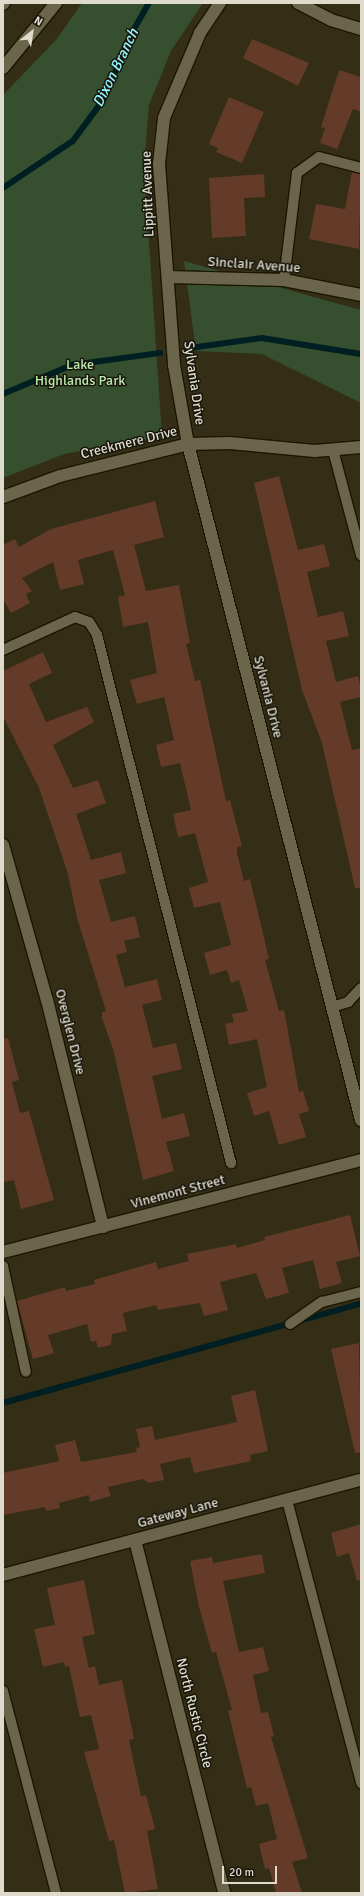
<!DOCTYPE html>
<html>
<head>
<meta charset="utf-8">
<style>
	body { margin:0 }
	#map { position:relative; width:364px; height:1896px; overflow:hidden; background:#342e16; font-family:Signika,sans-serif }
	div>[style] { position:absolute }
	.green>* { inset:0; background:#364f2f }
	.stream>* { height:5.5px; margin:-2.75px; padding:0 2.75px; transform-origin:2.75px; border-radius:2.75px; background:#001f22 }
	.building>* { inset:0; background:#633b28 }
	.roads { filter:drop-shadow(1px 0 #1b1601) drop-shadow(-1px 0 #1b1601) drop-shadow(0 1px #1b1601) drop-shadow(0 -1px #1b1601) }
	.lane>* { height:10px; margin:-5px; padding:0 5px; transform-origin:5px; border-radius:5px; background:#6b654b }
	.street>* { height:12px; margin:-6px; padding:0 6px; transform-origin:6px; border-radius:6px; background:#6b654b }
	.secondary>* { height:12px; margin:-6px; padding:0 6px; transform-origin:6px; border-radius:6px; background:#6b654b }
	span { translate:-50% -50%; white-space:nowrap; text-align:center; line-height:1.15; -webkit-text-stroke:3px #19160c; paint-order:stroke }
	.street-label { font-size:14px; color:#dedbcd }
	.park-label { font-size:14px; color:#bae9ad }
	.water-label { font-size:15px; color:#93f6ff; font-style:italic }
	.frame { position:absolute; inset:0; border:4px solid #dedbcd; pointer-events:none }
	.north { position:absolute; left:12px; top:12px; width:40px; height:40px; -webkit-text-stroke:3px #19160c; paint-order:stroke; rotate:30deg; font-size:11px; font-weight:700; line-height:16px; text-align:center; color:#dedbcd }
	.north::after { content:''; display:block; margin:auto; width:14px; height:18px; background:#dedbcd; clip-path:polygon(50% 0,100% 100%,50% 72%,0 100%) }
	.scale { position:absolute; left:222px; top:1866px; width:55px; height:18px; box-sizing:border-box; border:2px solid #dedbcd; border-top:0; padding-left:5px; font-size:12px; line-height:14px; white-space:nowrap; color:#dedbcd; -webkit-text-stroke:3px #19160c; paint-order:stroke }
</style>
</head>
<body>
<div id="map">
	<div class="green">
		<div style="clip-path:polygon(82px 3px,203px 3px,171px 51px,149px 105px,144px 167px,162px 437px,64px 454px,3px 478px,3px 95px,56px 40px)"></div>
		<div style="clip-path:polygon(184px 261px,361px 310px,361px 403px,262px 354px,196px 351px)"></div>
	</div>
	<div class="stream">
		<div style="left:3px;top:188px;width:84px;rotate:-33.9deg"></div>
		<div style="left:73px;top:141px;width:52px;rotate:-53.6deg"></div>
		<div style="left:104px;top:99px;width:66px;rotate:-67.7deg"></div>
		<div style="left:129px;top:38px;width:40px;rotate:-60.3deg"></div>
		<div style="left:190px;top:348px;width:73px;rotate:-7.9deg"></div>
		<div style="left:262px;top:338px;width:100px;rotate:9.2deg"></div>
		<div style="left:3px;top:394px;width:75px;rotate:-22.8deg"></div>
		<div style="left:72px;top:365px;width:89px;rotate:-7.8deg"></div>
		<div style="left:3px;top:1403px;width:371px;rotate:-15.5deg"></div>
	</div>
	<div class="building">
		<div style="clip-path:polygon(252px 39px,309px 63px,298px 86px,243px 58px)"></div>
		<div style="clip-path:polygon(339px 70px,361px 77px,361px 112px,353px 109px,337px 149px,320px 143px,325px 128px,321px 127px)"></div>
		<div style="clip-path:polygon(229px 97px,264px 112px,242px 163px,216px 152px,218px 148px,209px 144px)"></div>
		<div style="clip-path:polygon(352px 172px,361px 174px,359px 249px,309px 239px,316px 204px,345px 209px)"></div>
		<div style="clip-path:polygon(264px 174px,265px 197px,244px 198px,246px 236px,212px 238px,209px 178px)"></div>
		<div style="clip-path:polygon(279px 476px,298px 550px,324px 544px,330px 566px,307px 572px,318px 617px,343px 611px,349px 636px,326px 641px,336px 682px,358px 676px,361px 689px,361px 697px,340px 702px,352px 750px,361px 748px,361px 888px,355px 888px,322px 743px,302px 690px,254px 483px)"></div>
		<div style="clip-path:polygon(155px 501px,164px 537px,134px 545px,146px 591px,179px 585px,190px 643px,186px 644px,195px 681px,200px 680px,226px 801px,230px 800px,242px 846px,237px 847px,237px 853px,244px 881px,250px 879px,269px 959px,265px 960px,279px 1011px,284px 1010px,299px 1092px,303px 1091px,309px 1111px,299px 1114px,306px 1137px,279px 1145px,269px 1111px,254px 1116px,247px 1093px,267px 1087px,257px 1039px,229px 1045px,225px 1024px,234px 1022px,232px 1014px,248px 1011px,239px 980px,231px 983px,227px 970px,210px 975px,204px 953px,231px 945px,220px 902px,194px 908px,189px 888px,208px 882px,195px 833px,178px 837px,173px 814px,191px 810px,180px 763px,161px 767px,156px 745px,174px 740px,164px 697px,137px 704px,130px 680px,157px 673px,148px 622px,123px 627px,118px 597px,125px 595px,113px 550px,78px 560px,84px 584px,60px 590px,53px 562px,22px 578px,32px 591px,26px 594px,30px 603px,11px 613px,3px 599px,3px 545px,15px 539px,19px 547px,51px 529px)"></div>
		<div style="clip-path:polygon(43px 652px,52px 673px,29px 684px,46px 722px,87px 707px,94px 722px,53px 745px,73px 788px,98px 780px,106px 803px,76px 814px,91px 860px,121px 852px,126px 873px,99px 880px,111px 922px,135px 916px,140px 937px,124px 941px,127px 952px,116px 955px,125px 987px,157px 979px,162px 1000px,142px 1005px,153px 1048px,176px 1043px,182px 1069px,152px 1076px,162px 1119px,184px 1113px,190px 1136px,166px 1142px,174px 1171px,143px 1180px,113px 1049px,102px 1018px,102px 1012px,106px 1011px,77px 918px,68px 874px,39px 788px,3px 716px,3px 671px)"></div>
		<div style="clip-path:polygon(8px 1038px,19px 1080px,12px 1082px,20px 1113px,29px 1111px,54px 1200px,21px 1209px,14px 1180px,3px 1182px,3px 1039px)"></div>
		<div style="clip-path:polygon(350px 1215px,360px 1256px,336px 1262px,342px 1283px,320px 1289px,313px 1260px,282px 1268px,289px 1293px,266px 1299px,256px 1273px,220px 1282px,228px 1310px,204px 1316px,200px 1303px,158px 1310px,156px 1305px,123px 1313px,127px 1331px,112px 1334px,111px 1345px,98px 1348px,96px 1341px,91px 1342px,87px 1324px,48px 1335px,54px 1353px,33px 1359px,17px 1301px,65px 1287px,66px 1291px,95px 1284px,94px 1280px,156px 1262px,158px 1269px,189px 1261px,187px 1254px,236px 1244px,237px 1248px,265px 1240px,264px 1237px)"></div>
		<div style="clip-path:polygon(359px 1343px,361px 1452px,355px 1453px,331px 1349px)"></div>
		<div style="clip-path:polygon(255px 1390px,268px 1451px,250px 1455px,251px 1461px,194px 1473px,190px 1457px,160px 1464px,164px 1480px,149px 1483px,143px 1479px,108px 1487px,111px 1496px,90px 1502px,89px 1495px,59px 1503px,60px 1508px,46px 1511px,45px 1507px,3px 1515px,3px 1473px,59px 1461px,55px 1445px,75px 1440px,81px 1462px,137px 1452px,136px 1448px,140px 1447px,136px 1429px,152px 1426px,155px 1440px,237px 1422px,231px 1396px)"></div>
		<div style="clip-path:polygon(361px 1524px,361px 1580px,357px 1581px,349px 1553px,337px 1557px,331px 1533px)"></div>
		<div style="clip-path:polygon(262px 1554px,265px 1573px,223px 1581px,239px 1652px,263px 1647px,269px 1671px,253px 1675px,261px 1713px,268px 1712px,274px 1736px,271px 1737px,308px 1858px,292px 1862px,302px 1893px,276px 1893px,269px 1868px,265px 1869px,259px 1844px,277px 1839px,268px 1803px,256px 1806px,251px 1787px,247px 1788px,228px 1711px,232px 1710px,216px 1652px,212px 1653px,199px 1607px,190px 1561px,212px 1557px,213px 1563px)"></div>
		<div style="clip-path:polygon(84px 1580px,95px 1634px,82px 1637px,89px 1668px,95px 1666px,99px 1685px,122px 1680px,134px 1739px,129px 1740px,141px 1796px,146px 1795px,155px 1829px,147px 1831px,158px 1889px,125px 1893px,114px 1840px,109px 1841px,84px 1752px,99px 1749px,91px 1715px,80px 1717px,69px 1666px,65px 1667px,64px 1662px,43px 1667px,34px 1629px,55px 1625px,47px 1588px)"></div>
	</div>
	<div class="roads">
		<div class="lane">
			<div style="left:284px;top:280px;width:108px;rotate:-83.1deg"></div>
			<div style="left:297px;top:173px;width:27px;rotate:-36deg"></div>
			<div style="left:319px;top:157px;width:43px;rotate:14.7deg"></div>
			<div style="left:333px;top:450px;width:109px;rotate:75.1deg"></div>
			<div style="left:3px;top:650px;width:79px;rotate:-24.6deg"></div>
			<div style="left:75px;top:617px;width:15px;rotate:20deg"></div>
			<div style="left:89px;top:622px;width:15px;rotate:58deg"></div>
			<div style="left:97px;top:635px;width:545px;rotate:75.76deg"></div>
			<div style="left:332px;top:1007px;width:17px;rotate:-17deg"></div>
			<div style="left:348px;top:1002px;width:19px;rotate:-47deg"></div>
			<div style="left:3px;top:1266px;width:108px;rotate:77.8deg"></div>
			<div style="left:290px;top:1324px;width:39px;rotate:-35deg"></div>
			<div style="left:322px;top:1302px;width:40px;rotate:-14.4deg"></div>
			<div style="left:287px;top:1500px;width:293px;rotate:75.3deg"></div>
			<div style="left:3px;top:1691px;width:209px;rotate:75.3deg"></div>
		</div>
		<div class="street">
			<div style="left:220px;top:3px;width:36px;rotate:124deg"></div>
			<div style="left:200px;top:33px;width:92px;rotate:113deg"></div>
			<div style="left:164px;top:118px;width:46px;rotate:96.2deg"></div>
			<div style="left:159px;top:164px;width:202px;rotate:85.7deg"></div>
			<div style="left:174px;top:365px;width:80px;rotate:80deg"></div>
			<div style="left:188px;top:444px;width:698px;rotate:75.65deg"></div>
			<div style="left:298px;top:3px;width:37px;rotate:27deg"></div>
			<div style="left:331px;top:20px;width:31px;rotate:17deg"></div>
			<div style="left:168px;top:277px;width:116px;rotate:1.5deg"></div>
			<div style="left:284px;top:280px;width:78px;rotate:11deg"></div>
			<div style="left:3px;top:497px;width:61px;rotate:-20.2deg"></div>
			<div style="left:60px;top:476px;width:132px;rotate:-14deg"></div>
			<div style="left:188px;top:444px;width:42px;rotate:-1.4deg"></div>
			<div style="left:230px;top:443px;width:85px;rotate:5.4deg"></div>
			<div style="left:315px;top:451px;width:46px;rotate:-5deg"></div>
			<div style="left:3px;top:845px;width:161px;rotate:74.2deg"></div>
			<div style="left:47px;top:1000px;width:234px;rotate:76.1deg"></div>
			<div style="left:3px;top:1252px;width:370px;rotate:-14.4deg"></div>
			<div style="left:135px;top:1540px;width:364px;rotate:75.8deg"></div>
			<div style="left:3px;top:1575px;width:370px;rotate:-14.9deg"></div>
		</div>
		<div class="secondary">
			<div style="left:3px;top:4px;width:1px;rotate:-45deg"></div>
			<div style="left:3px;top:68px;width:84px;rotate:-50.8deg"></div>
		</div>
	</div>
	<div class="street-label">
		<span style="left:148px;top:194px;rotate:-92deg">Lippitt Avenue</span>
		<span style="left:254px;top:265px;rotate:4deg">Sinclair Avenue</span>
		<span style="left:194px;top:383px;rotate:82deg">Sylvania Drive</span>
		<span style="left:129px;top:443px;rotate:-14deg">Creekmere Drive</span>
		<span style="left:268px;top:697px;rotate:76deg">Sylvania Drive</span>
		<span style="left:70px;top:1032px;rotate:76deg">Overglen Drive</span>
		<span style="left:178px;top:1192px;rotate:-15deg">Vinemont Street</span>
		<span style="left:178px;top:1513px;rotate:-15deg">Gateway Lane</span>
		<span style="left:194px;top:1713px;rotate:76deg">North Rustic Circle</span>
	</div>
	<div class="park-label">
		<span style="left:80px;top:373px">Lake<br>Highlands Park</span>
	</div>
	<div class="water-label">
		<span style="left:116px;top:68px;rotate:-64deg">Dixon Branch</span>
	</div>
	<div class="frame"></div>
	<div class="north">N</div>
	<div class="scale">20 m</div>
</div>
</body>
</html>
